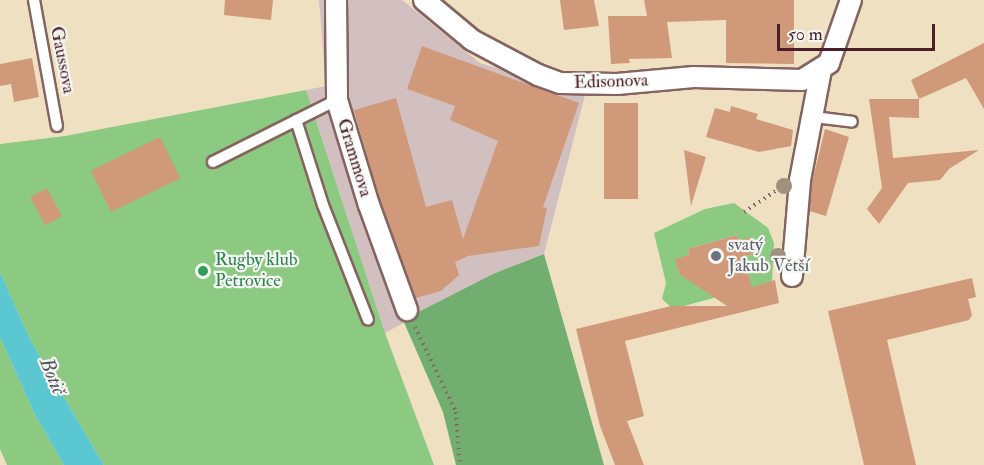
<!DOCTYPE html>
<html>
<head>
<meta charset="utf-8">
<style>
	body { margin:0 }
	#map { position:relative; width:984px; height:465px; overflow:hidden; background:#efe0c2; font-family:"IM FELL Double Pica",serif }
	div>[style] { position:absolute }
	.industrial>* { inset:0; background:#d2bfc0 }
	.green>* { inset:0; background:#8cca81 }
	.forest>* { inset:0; background:#71ae6f }
	.water>* { inset:0; background:#5bc8d1 }
	.building>* { inset:0; background:#d09a7a; transform-origin:0 0 }
	.path>* { height:4px; margin-top:-2px; transform-origin:0; background:repeating-linear-gradient(90deg,#846360 0 1.5px,transparent 0 6px) }
	.roads { filter:drop-shadow(2px 0 #846360) drop-shadow(-2px 0 #846360) drop-shadow(0 2px #846360) drop-shadow(0 -2px #846360) }
	.service>* { height:10px; margin:-5px; padding:0 5px; transform-origin:5px; border-radius:5px; background:#fff }
	.minor>* { height:20px; margin:-10px; padding:0 10px; transform-origin:10px; border-radius:10px; background:#fff }
	.trees>* { width:16px; height:16px; margin:-8px; border-radius:50%; background:#9f927d }
	.dots>* { width:16px; height:16px; translate:-50% -50%; box-sizing:border-box; border:3px solid #f6f6f2; border-radius:50% }
	span { translate:-50% -50%; white-space:nowrap; text-align:center; line-height:1.15; -webkit-text-stroke:4.5px #f6f6f2; paint-order:stroke }
	.street-label { font-size:18px; color:#4a1f2b }
	.worship-label { font-size:18px; color:#5b616d }
	.left { translate:0 -50%; text-align:left }
	.leisure-label { font-size:18px; color:#27864d }
	.water-label { font-size:20px; color:#4f525d; font-style:italic }
	.scale { position:absolute; left:777px; top:24px; width:158px; height:27px; box-sizing:border-box; border:3px solid #4a1f2b; border-top:0; padding-left:8px; font-size:18px; line-height:21px; white-space:nowrap; color:#4a1f2b; -webkit-text-stroke:4px #f6f6f2; paint-order:stroke }
</style>
</head>
<body>
<div id="map">
	<div class="industrial">
		<div style="clip-path:polygon(319px 0,402px 0,480px 63px,585px 95px,544px 254px,493px 274px,385px 333px,306px 90px,326px 86px)"></div>
	</div>
	<div class="green">
		<div style="clip-path:polygon(306px 90px,385px 333px,434px 465px,104px 465px,31px 341px,0 272px,0 144px,65px 136px)"></div>
		<div style="clip-path:polygon(evenodd,734px 203px,768px 228px,774px 243px,772px 282px,673px 309px,662px 299px,666px 283px,654px 233px,705px 209px,734px 203px,737px 235px,739px 241px,751px 238px,756px 253px,743px 257px,745px 262px,679px 274px,676px 260px,689px 255px,688px 249px,737px 235px)"></div>
		<div style="clip-path:polygon(0 337px,35px 415px,64px 465px,7px 465px,0 449px)"></div>
	</div>
	<div class="forest">
		<div style="clip-path:polygon(544px 254px,604px 465px,456px 465px,443px 412px,403px 320px,493px 274px)"></div>
	</div>
	<div class="water">
		<div style="clip-path:polygon(0 272px,31px 341px,104px 465px,64px 465px,35px 415px,0 337px)"></div>
	</div>
	<div class="building">
		<div style="clip-path:polygon(225px 0,273px 0,271px 20px,224px 15px)"></div>
		<div style="clip-path:polygon(560px 0,594px 0,599px 26px,564px 30px)"></div>
		<div style="clip-path:polygon(644px 0,794px 0,794px 64px,726px 63px,726px 20px,667px 22px,672px 58px,629px 59px,630px 63px,611px 64px,608px 16px,647px 16px)"></div>
		<div style="clip-path:polygon(984px 43px,984px 109px,966px 78px,919px 99px,911px 80px)"></div>
		<div style="clip-path:polygon(422px 46px,579px 103px,543px 207px,547px 208px,539px 246px,468px 256px,455px 262px,459px 275px,441px 291px,416px 298px,380px 201px,354px 110px,396px 98px,426px 207px,452px 200px,463px 239px,498px 141px,450px 120px,455px 106px,407px 89px)"></div>
		<div style="clip-path:polygon(32px 58px,39px 97px,14px 102px,11px 84px,0 86px,0 64px)"></div>
		<div style="clip-path:polygon(869px 99px,919px 99px,919px 118px,889px 117px,893px 158px,979px 150px,949px 169px,940px 180px,908px 183px,879px 224px,867px 209px,882px 188px)"></div>
		<div style="left:604px;top:103px;width:34px;height:96px"></div>
		<div style="clip-path:polygon(731px 106px,758px 114px,756px 119px,793px 130px,791px 146px,759px 152px,706px 137px,715px 108px,730px 112px)"></div>
		<div style="clip-path:polygon(825px 129px,849px 137px,826px 216px,809px 211px,812px 182px)"></div>
		<div style="left:160px;top:137px;width:46px;height:77px;rotate:64deg"></div>
		<div style="clip-path:polygon(684px 150px,706px 157px,691px 206px)"></div>
		<div style="left:47px;top:188px;width:32px;height:19px;rotate:62deg"></div>
		<div style="clip-path:polygon(737px 235px,739px 241px,751px 237px,756px 253px,743px 257px,752px 287px,775px 280px,779px 303px,625px 341px,644px 416px,627px 421px,644px 465px,615px 465px,600px 426px,576px 329px,671px 306px,727px 306px,679px 274px,675px 259px,689px 255px,688px 249px)"></div>
		<div style="clip-path:polygon(972px 278px,976px 297px,968px 299px,972px 315px,969px 320px,887px 340px,916px 465px,864px 465px,828px 311px)"></div>
	</div>
	<div class="path">
		<div style="left:744px;top:212px;width:43px;rotate:-33.7deg"></div>
		<div style="left:415px;top:327px;width:94px;rotate:64.2deg"></div>
		<div style="left:456px;top:412px;width:53px;rotate:85.7deg"></div>
	</div>
	<div class="roads">
		<div class="service">
			<div style="left:34px;top:0;width:128px;rotate:79.7deg"></div>
			<div style="left:814px;top:117px;width:38px;rotate:7deg"></div>
			<div style="left:296px;top:120px;width:89px;rotate:72.4deg"></div>
			<div style="left:323px;top:205px;width:123px;rotate:68.6deg"></div>
			<div style="left:213px;top:162px;width:139px;rotate:-26.6deg"></div>
		</div>
		<div class="minor">
			<div style="left:336px;top:0;width:100px;rotate:89.4deg"></div>
			<div style="left:337px;top:100px;width:110px;rotate:73.1deg"></div>
			<div style="left:369px;top:205px;width:112px;rotate:70.1deg"></div>
			<div style="left:424px;top:0;width:62px;rotate:39.8deg"></div>
			<div style="left:472px;top:40px;width:75px;rotate:27.9deg"></div>
			<div style="left:538px;top:75px;width:23px;rotate:20deg"></div>
			<div style="left:560px;top:83px;width:57px;rotate:1deg"></div>
			<div style="left:617px;top:84px;width:77px;rotate:-5.2deg"></div>
			<div style="left:694px;top:77px;width:108px;rotate:1.6deg"></div>
			<div style="left:802px;top:80px;width:32px;rotate:-32deg"></div>
			<div style="left:829px;top:63px;width:67px;rotate:-70.8deg"></div>
			<div style="left:792px;top:276px;width:96px;rotate:-85.2deg"></div>
			<div style="left:800px;top:180px;width:112px;rotate:-79.2deg"></div>
		</div>
	</div>
	<div class="trees">
		<div style="left:784px;top:186px"></div>
		<div style="left:778px;top:256px"></div>
	</div>
	<div class="dots">
		<div style="left:716px;top:256px;background:#6b7280"></div>
		<div style="left:203px;top:271px;background:#2e9e5b"></div>
	</div>
	<div class="street-label">
		<span style="left:62px;top:60px;rotate:79deg">Gaussova</span>
		<span style="left:611px;top:82px;rotate:-2deg">Edisonova</span>
		<span style="left:354px;top:158px;rotate:73deg">Grammova</span>
	</div>
	<div class="worship-label">
		<span class="left" style="left:728px;top:256px">svatý<br>Jakub Větší</span>
	</div>
	<div class="leisure-label">
		<span class="left" style="left:215px;top:271px">Rugby klub<br>Petrovice</span>
	</div>
	<div class="water-label">
		<span style="left:53px;top:376px;rotate:67deg">Botič</span>
	</div>
	<div class="scale">50 m</div>
</div>
</body>
</html>
